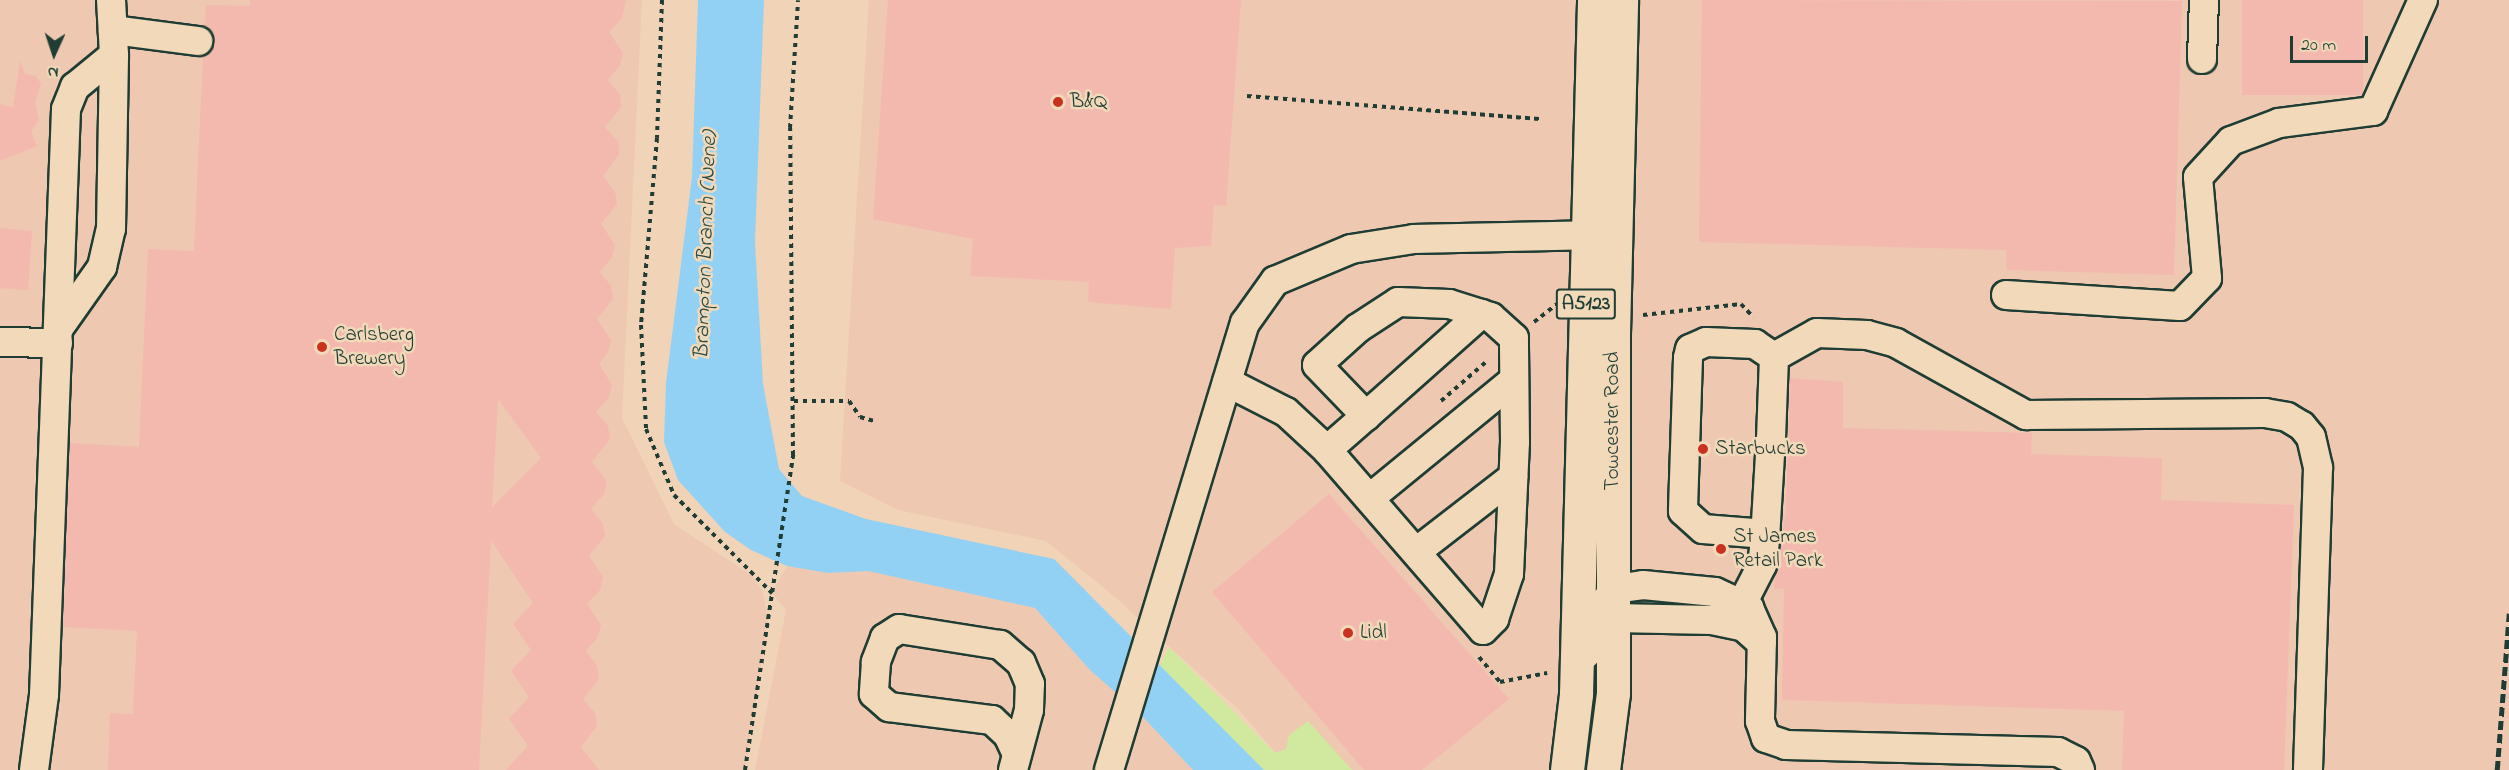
<!DOCTYPE html>
<html>
<head>
<meta charset="utf-8">
<style>
	body { margin:0 }
	#map { position:relative; width:2509px; height:770px; overflow:hidden; background:#f1d3b7; font-family:"Indie Flower",sans-serif }
	div>[style] { position:absolute }
	.built>* { inset:0; background:#eec8b1 }
	.green>* { inset:0; background:#d1e99e }
	.water>* { inset:0; background:#93d1f4 }
	.building>* { inset:0; background:#f3b9ae; transform-origin:0 0 }
	.path>* { height:4px; margin-top:-2px; transform-origin:0; background:repeating-linear-gradient(90deg,#1f3d34 0 4.5px,transparent 0 9px) }
	.roads { filter:drop-shadow(2px 0 #1f3d34) drop-shadow(-2px 0 #1f3d34) drop-shadow(0 2px #1f3d34) drop-shadow(0 -2px #1f3d34) }
	.minor>* { height:28px; margin:-14px; padding:0 14px; transform-origin:14px; border-radius:14px; background:#f1d9b9 }
	.major>* { height:33px; margin:-16.5px; padding:0 16.5px; transform-origin:16.5px; border-radius:16.5px; background:#f1d9b9 }
	.rail>* { height:4.5px; margin-top:-2.25px; transform-origin:0; background:repeating-linear-gradient(90deg,#1f3d34 0 9px,transparent 0 13.5px) }
	.dots>* { width:16px; height:16px; translate:-50% -50%; box-sizing:border-box; border:3px solid #f1d9b9; border-radius:50% }
	span { translate:-50% -50%; white-space:nowrap; text-align:center; line-height:1.15; -webkit-text-stroke:5px #f1d9b9; paint-order:stroke }
	.shield-label span { padding:2px 4px; background:#f1d9b9; border:2px solid; border-radius:4px; -webkit-text-stroke-width:0 }
	.shield-label { font-size:20px; color:#1f3d34; font-weight:700 }
	.poi-label { font-size:21px; color:#1f3d34 }
	.left { translate:0 -50%; text-align:left }
	.street-label { font-size:21px; color:#1f3d34 }
	.water-label { font-size:22px; color:#2b4c47; font-style:italic }
	.north { position:absolute; left:24px; top:24px; width:60px; height:60px; -webkit-text-stroke:4px #f1d9b9; paint-order:stroke; rotate:183deg; font-size:16px; font-weight:700; line-height:24px; text-align:center; color:#1f3d34 }
	.north::after { content:''; display:block; margin:auto; width:21px; height:27px; background:#1f3d34; clip-path:polygon(50% 0,100% 100%,50% 72%,0 100%) }
	.scale { position:absolute; left:2290px; top:36px; width:78px; height:27px; box-sizing:border-box; border:3px solid #1f3d34; border-top:0; padding-left:8px; font-size:18px; line-height:21px; white-space:nowrap; color:#1f3d34; -webkit-text-stroke:4px #f1d9b9; paint-order:stroke }
</style>
</head>
<body>
<div id="map">
	<div class="built">
		<div style="clip-path:polygon(0 0,642px 0,622px 418px,674px 524px,751px 575px,762px 590px,768px 620px,745px 770px,0 770px)"></div>
		<div style="clip-path:polygon(869px 0,2509px 0,2509px 770px,1290px 770px,1239px 710px,1115px 597px,1046px 541px,898px 510px,840px 481px)"></div>
		<div style="clip-path:polygon(787px 566px,828px 573px,868px 571px,1035px 608px,1090px 670px,1141px 715px,1193px 770px,755px 770px,786px 610px,772px 593px)"></div>
	</div>
	<div class="green">
		<div style="clip-path:polygon(1169px 647px,1275px 753px,1286px 749px,1289px 735px,1308px 721px,1352px 770px,1264px 770px,1159px 667px)"></div>
	</div>
	<div class="water">
		<div style="clip-path:polygon(698px 0,764px 0,755px 242px,763px 384px,779px 469px,802px 496px,866px 519px,1054px 559px,1264px 770px,1193px 770px,1141px 715px,1090px 670px,1035px 608px,868px 571px,828px 573px,787px 566px,751px 550px,725px 532px,678px 480px,664px 442px,666px 383px,692px 177px)"></div>
	</div>
	<div class="building">
		<div style="clip-path:polygon(evenodd,250px 0,626px 0,622px 18px,609px 32px,623px 53px,620px 65px,608px 80px,620px 95px,621px 107px,605px 127px,618px 142px,619px 154px,603px 176px,615px 192px,617px 204px,601px 224px,615px 245px,612px 257px,600px 272px,611px 286px,613px 299px,597px 319px,611px 340px,608px 352px,599px 364px,612px 385px,609px 397px,596px 412px,608px 426px,610px 439px,592px 462px,607px 482px,604px 494px,591px 509px,603px 524px,605px 536px,589px 556px,603px 577px,600px 590px,587px 604px,601px 625px,598px 637px,586px 651px,597px 666px,599px 679px,583px 699px,595px 713px,597px 726px,581px 747px,599px 770px,506px 770px,528px 746px,509px 719px,529px 697px,511px 671px,531px 650px,513px 624px,533px 603px,491px 540px,479px 770px,108px 770px,110px 713px,133px 714px,137px 631px,63px 627px,70px 443px,139px 447px,148px 249px,194px 251px,203px 56px,214px 43px,213px 34px,205px 26px,206px 5px,250px 6px,250px 0,498px 399px,541px 458px,492px 507px,498px 399px)"></div>
		<div style="clip-path:polygon(888px 0,1241px 0,1226px 206px,1214px 205px,1211px 246px,1175px 248px,1171px 309px,1088px 302px,1089px 282px,970px 276px,973px 239px,873px 219px)"></div>
		<div style="clip-path:polygon(1702px 0,2182px 1px,2174px 275px,2007px 270px,2006px 250px,1699px 242px)"></div>
		<div style="left:2242px;top:0;width:121px;height:95px"></div>
		<div style="clip-path:polygon(20px 61px,25px 74px,36px 76px,41px 84px,35px 102px,39px 120px,31px 132px,37px 146px,0 161px,0 104px,13px 107px)"></div>
		<div style="clip-path:polygon(0 228px,32px 231px,28px 290px,0 288px)"></div>
		<div style="clip-path:polygon(1790px 378px,1843px 382px,1843px 428px,2032px 433px,2031px 454px,2162px 458px,2161px 500px,2294px 505px,2284px 770px,2122px 770px,2124px 711px,1782px 700px,1784px 589px,1774px 589px,1775px 577px,1786px 509px)"></div>
		<div style="clip-path:polygon(1329px 494px,1509px 699px,1422px 770px,1364px 770px,1212px 592px)"></div>
	</div>
	<div class="path">
		<div style="left:662px;top:0;width:138px;rotate:92.1deg"></div>
		<div style="left:657px;top:138px;width:188px;rotate:94.9deg"></div>
		<div style="left:641px;top:325px;width:104px;rotate:87.2deg"></div>
		<div style="left:646px;top:429px;width:72px;rotate:67deg"></div>
		<div style="left:674px;top:495px;width:139px;rotate:45deg"></div>
		<div style="left:1247px;top:96px;width:293px;rotate:4.5deg"></div>
		<div style="left:1643px;top:315px;width:99px;rotate:-6.4deg"></div>
		<div style="left:1741px;top:304px;width:18px;rotate:47deg"></div>
		<div style="left:1534px;top:322px;width:29px;rotate:-38deg"></div>
		<div style="left:794px;top:401px;width:55px"></div>
		<div style="left:849px;top:401px;width:19px;rotate:55deg"></div>
		<div style="left:860px;top:417px;width:15px;rotate:16deg"></div>
		<div style="left:1441px;top:401px;width:61px;rotate:-41deg"></div>
		<div style="left:1479px;top:657px;width:33px;rotate:50deg"></div>
		<div style="left:1500px;top:682px;width:48px;rotate:-10.8deg"></div>
		<div style="left:745px;top:770px;width:319px;rotate:-81.3deg"></div>
		<div style="left:793px;top:455px;width:327px;rotate:-90.5deg"></div>
		<div style="left:790px;top:128px;width:128px;rotate:-86.4deg"></div>
	</div>
	<div class="roads">
		<div class="minor">
			<div style="left:113px;top:30px;width:86px;rotate:7.4deg"></div>
			<div style="left:2202px;top:59px;width:59px;rotate:-88.1deg"></div>
			<div style="left:2006px;top:295px;width:174px;rotate:3.6deg"></div>
			<div style="left:2180px;top:306px;width:39px;rotate:-46deg"></div>
			<div style="left:2207px;top:278px;width:101px;rotate:-95.1deg"></div>
			<div style="left:2198px;top:177px;width:49px;rotate:-47.5deg"></div>
			<div style="left:2231px;top:141px;width:51px;rotate:-20.6deg"></div>
			<div style="left:2279px;top:123px;width:95px;rotate:-7.3deg"></div>
			<div style="left:2373px;top:111px;width:122px;rotate:-65.8deg"></div>
			<div style="left:59px;top:328px;width:75px;rotate:-54.8deg"></div>
			<div style="left:102px;top:267px;width:39px;rotate:-77deg"></div>
			<div style="left:111px;top:229px;width:174px;rotate:-89deg"></div>
			<div style="left:114px;top:55px;width:55px;rotate:-93.1deg"></div>
			<div style="left:0;top:342px;width:58px;rotate:1deg"></div>
			<div style="left:1774px;top:357px;width:49px;rotate:-29.2deg"></div>
			<div style="left:1817px;top:333px;width:50px;rotate:2.3deg"></div>
			<div style="left:1867px;top:335px;width:30px;rotate:15deg"></div>
			<div style="left:1896px;top:343px;width:149px;rotate:29deg"></div>
			<div style="left:2026px;top:415px;width:239px;rotate:-0.5deg"></div>
			<div style="left:2265px;top:413px;width:22px;rotate:10deg"></div>
			<div style="left:2287px;top:417px;width:17px;rotate:31deg"></div>
			<div style="left:2302px;top:426px;width:14px;rotate:51deg"></div>
			<div style="left:2311px;top:437px;width:32px;rotate:77deg"></div>
			<div style="left:2318px;top:468px;width:302px;rotate:91.9deg"></div>
			<div style="left:1227px;top:382px;width:66px;rotate:27deg"></div>
			<div style="left:1286px;top:412px;width:56px;rotate:42.8deg"></div>
			<div style="left:1327px;top:450px;width:238px;rotate:49.1deg"></div>
			<div style="left:1483px;top:630px;width:16px;rotate:-45deg"></div>
			<div style="left:1494px;top:619px;width:47px;rotate:-71.6deg"></div>
			<div style="left:1509px;top:574px;width:132px;rotate:-87.4deg"></div>
			<div style="left:1515px;top:442px;width:104px;rotate:-90.6deg"></div>
			<div style="left:1514px;top:338px;width:31px;rotate:-138deg"></div>
			<div style="left:1491px;top:317px;width:44px;rotate:-162.8deg"></div>
			<div style="left:1449px;top:304px;width:51px;rotate:-177.8deg"></div>
			<div style="left:1398px;top:302px;width:48px;rotate:147deg"></div>
			<div style="left:1358px;top:328px;width:55px;rotate:137.9deg"></div>
			<div style="left:1317px;top:365px;width:71px;rotate:46.1deg"></div>
			<div style="left:1366px;top:416px;width:154px;rotate:-41.6deg"></div>
			<div style="left:1327px;top:450px;width:52px;rotate:-41.1deg"></div>
			<div style="left:1370px;top:498px;width:186px;rotate:-39.3deg"></div>
			<div style="left:1416px;top:552px;width:123px;rotate:-37.7deg"></div>
			<div style="left:1742px;top:604px;width:44px;rotate:-62.9deg"></div>
			<div style="left:1762px;top:565px;width:26px;rotate:-83deg"></div>
			<div style="left:1765px;top:539px;width:100px;rotate:-86.6deg"></div>
			<div style="left:1771px;top:439px;width:82px;rotate:-87.9deg"></div>
			<div style="left:1774px;top:357px;width:23px;rotate:-146deg"></div>
			<div style="left:1755px;top:344px;width:49px;rotate:-177.7deg"></div>
			<div style="left:1706px;top:342px;width:17px;rotate:156deg"></div>
			<div style="left:1690px;top:349px;width:9px;rotate:103deg"></div>
			<div style="left:1688px;top:358px;width:153px;rotate:91.9deg"></div>
			<div style="left:1683px;top:511px;width:27px;rotate:42deg"></div>
			<div style="left:1703px;top:529px;width:63px;rotate:4.5deg"></div>
			<div style="left:1593px;top:612px;width:22px;rotate:16deg"></div>
			<div style="left:1614px;top:618px;width:98px;rotate:1.2deg"></div>
			<div style="left:1712px;top:620px;width:33px;rotate:12deg"></div>
			<div style="left:1744px;top:627px;width:24px;rotate:42deg"></div>
			<div style="left:1586px;top:654px;width:42px;rotate:-76.3deg"></div>
			<div style="left:1596px;top:613px;width:31px;rotate:-52deg"></div>
			<div style="left:1615px;top:589px;width:28px;rotate:-8deg"></div>
			<div style="left:1643px;top:585px;width:72px;rotate:5.6deg"></div>
			<div style="left:1715px;top:592px;width:38px;rotate:25deg"></div>
			<div style="left:1749px;top:608px;width:32px;rotate:66deg"></div>
			<div style="left:1762px;top:637px;width:84px;rotate:91.4deg"></div>
			<div style="left:1760px;top:721px;width:18px;rotate:71deg"></div>
			<div style="left:1766px;top:738px;width:21px;rotate:19deg"></div>
			<div style="left:1786px;top:745px;width:272px;rotate:1.5deg"></div>
			<div style="left:2058px;top:752px;width:20px;rotate:27deg"></div>
			<div style="left:2076px;top:761px;width:10px;rotate:66deg"></div>
			<div style="left:34px;top:770px;width:76px;rotate:-82.4deg"></div>
			<div style="left:44px;top:695px;width:586px;rotate:-87.85deg"></div>
			<div style="left:66px;top:109px;width:24px;rotate:-68deg"></div>
			<div style="left:75px;top:87px;width:50px;rotate:-39.4deg"></div>
			<div style="left:1013px;top:770px;width:62px;rotate:-75.1deg"></div>
			<div style="left:1029px;top:710px;width:26px;rotate:-88deg"></div>
			<div style="left:1030px;top:684px;width:23px;rotate:-113deg"></div>
			<div style="left:1021px;top:663px;width:28px;rotate:-139deg"></div>
			<div style="left:1000px;top:645px;width:102px;rotate:-171deg"></div>
			<div style="left:899px;top:629px;width:17px;rotate:147deg"></div>
			<div style="left:885px;top:638px;width:26px;rotate:111deg"></div>
			<div style="left:876px;top:662px;width:32px;rotate:94deg"></div>
			<div style="left:874px;top:694px;width:20px;rotate:41deg"></div>
			<div style="left:889px;top:707px;width:104px;rotate:7.2deg"></div>
			<div style="left:992px;top:720px;width:22px;rotate:43deg"></div>
			<div style="left:1008px;top:735px;width:21px;rotate:65deg"></div>
			<div style="left:1109px;top:770px;width:467px;rotate:-73.1deg"></div>
			<div style="left:1245px;top:323px;width:52px;rotate:-54.5deg"></div>
			<div style="left:1275px;top:281px;width:82px;rotate:-22.8deg"></div>
			<div style="left:1351px;top:249px;width:64px;rotate:-9deg"></div>
			<div style="left:1414px;top:239px;width:196px;rotate:-1.2deg"></div>
		</div>
		<div class="major">
			<div style="left:1567px;top:770px;width:77px;rotate:-83.2deg"></div>
			<div style="left:1576px;top:694px;width:694px;rotate:-88.51deg"></div>
			<div style="left:1603px;top:770px;width:78px;rotate:-82.6deg"></div>
			<div style="left:1613px;top:693px;width:360px;rotate:-90deg"></div>
			<div style="left:1613px;top:333px;width:333px;rotate:-88.6deg"></div>
		</div>
	</div>
	<div class="rail">
		<div style="left:2497px;top:770px;width:157px;rotate:-85.6deg"></div>
	</div>
	<div class="dots">
		<div style="left:1058px;top:102px;background:#c8321e"></div>
		<div style="left:322px;top:347px;background:#c8321e"></div>
		<div style="left:1703px;top:449px;background:#c8321e"></div>
		<div style="left:1721px;top:549px;background:#c8321e"></div>
		<div style="left:1348px;top:633px;background:#c8321e"></div>
	</div>
	<div class="shield-label">
		<span style="left:1586px;top:304px">A5123</span>
	</div>
	<div class="poi-label">
		<span class="left" style="left:1070px;top:102px">B&amp;Q</span>
		<span class="left" style="left:334px;top:347px">Carlsberg<br>Brewery</span>
		<span class="left" style="left:1715px;top:449px">Starbucks</span>
		<span class="left" style="left:1733px;top:549px">St James<br>Retail Park</span>
		<span class="left" style="left:1360px;top:633px">Lidl</span>
	</div>
	<div class="street-label">
		<span style="left:1613px;top:421px;rotate:-90deg">Towcester Road</span>
	</div>
	<div class="water-label">
		<span style="left:707px;top:245px;rotate:-88deg">Brampton Branch (Nene)</span>
	</div>
	<div class="north">N</div>
	<div class="scale">20 m</div>
</div>
</body>
</html>
